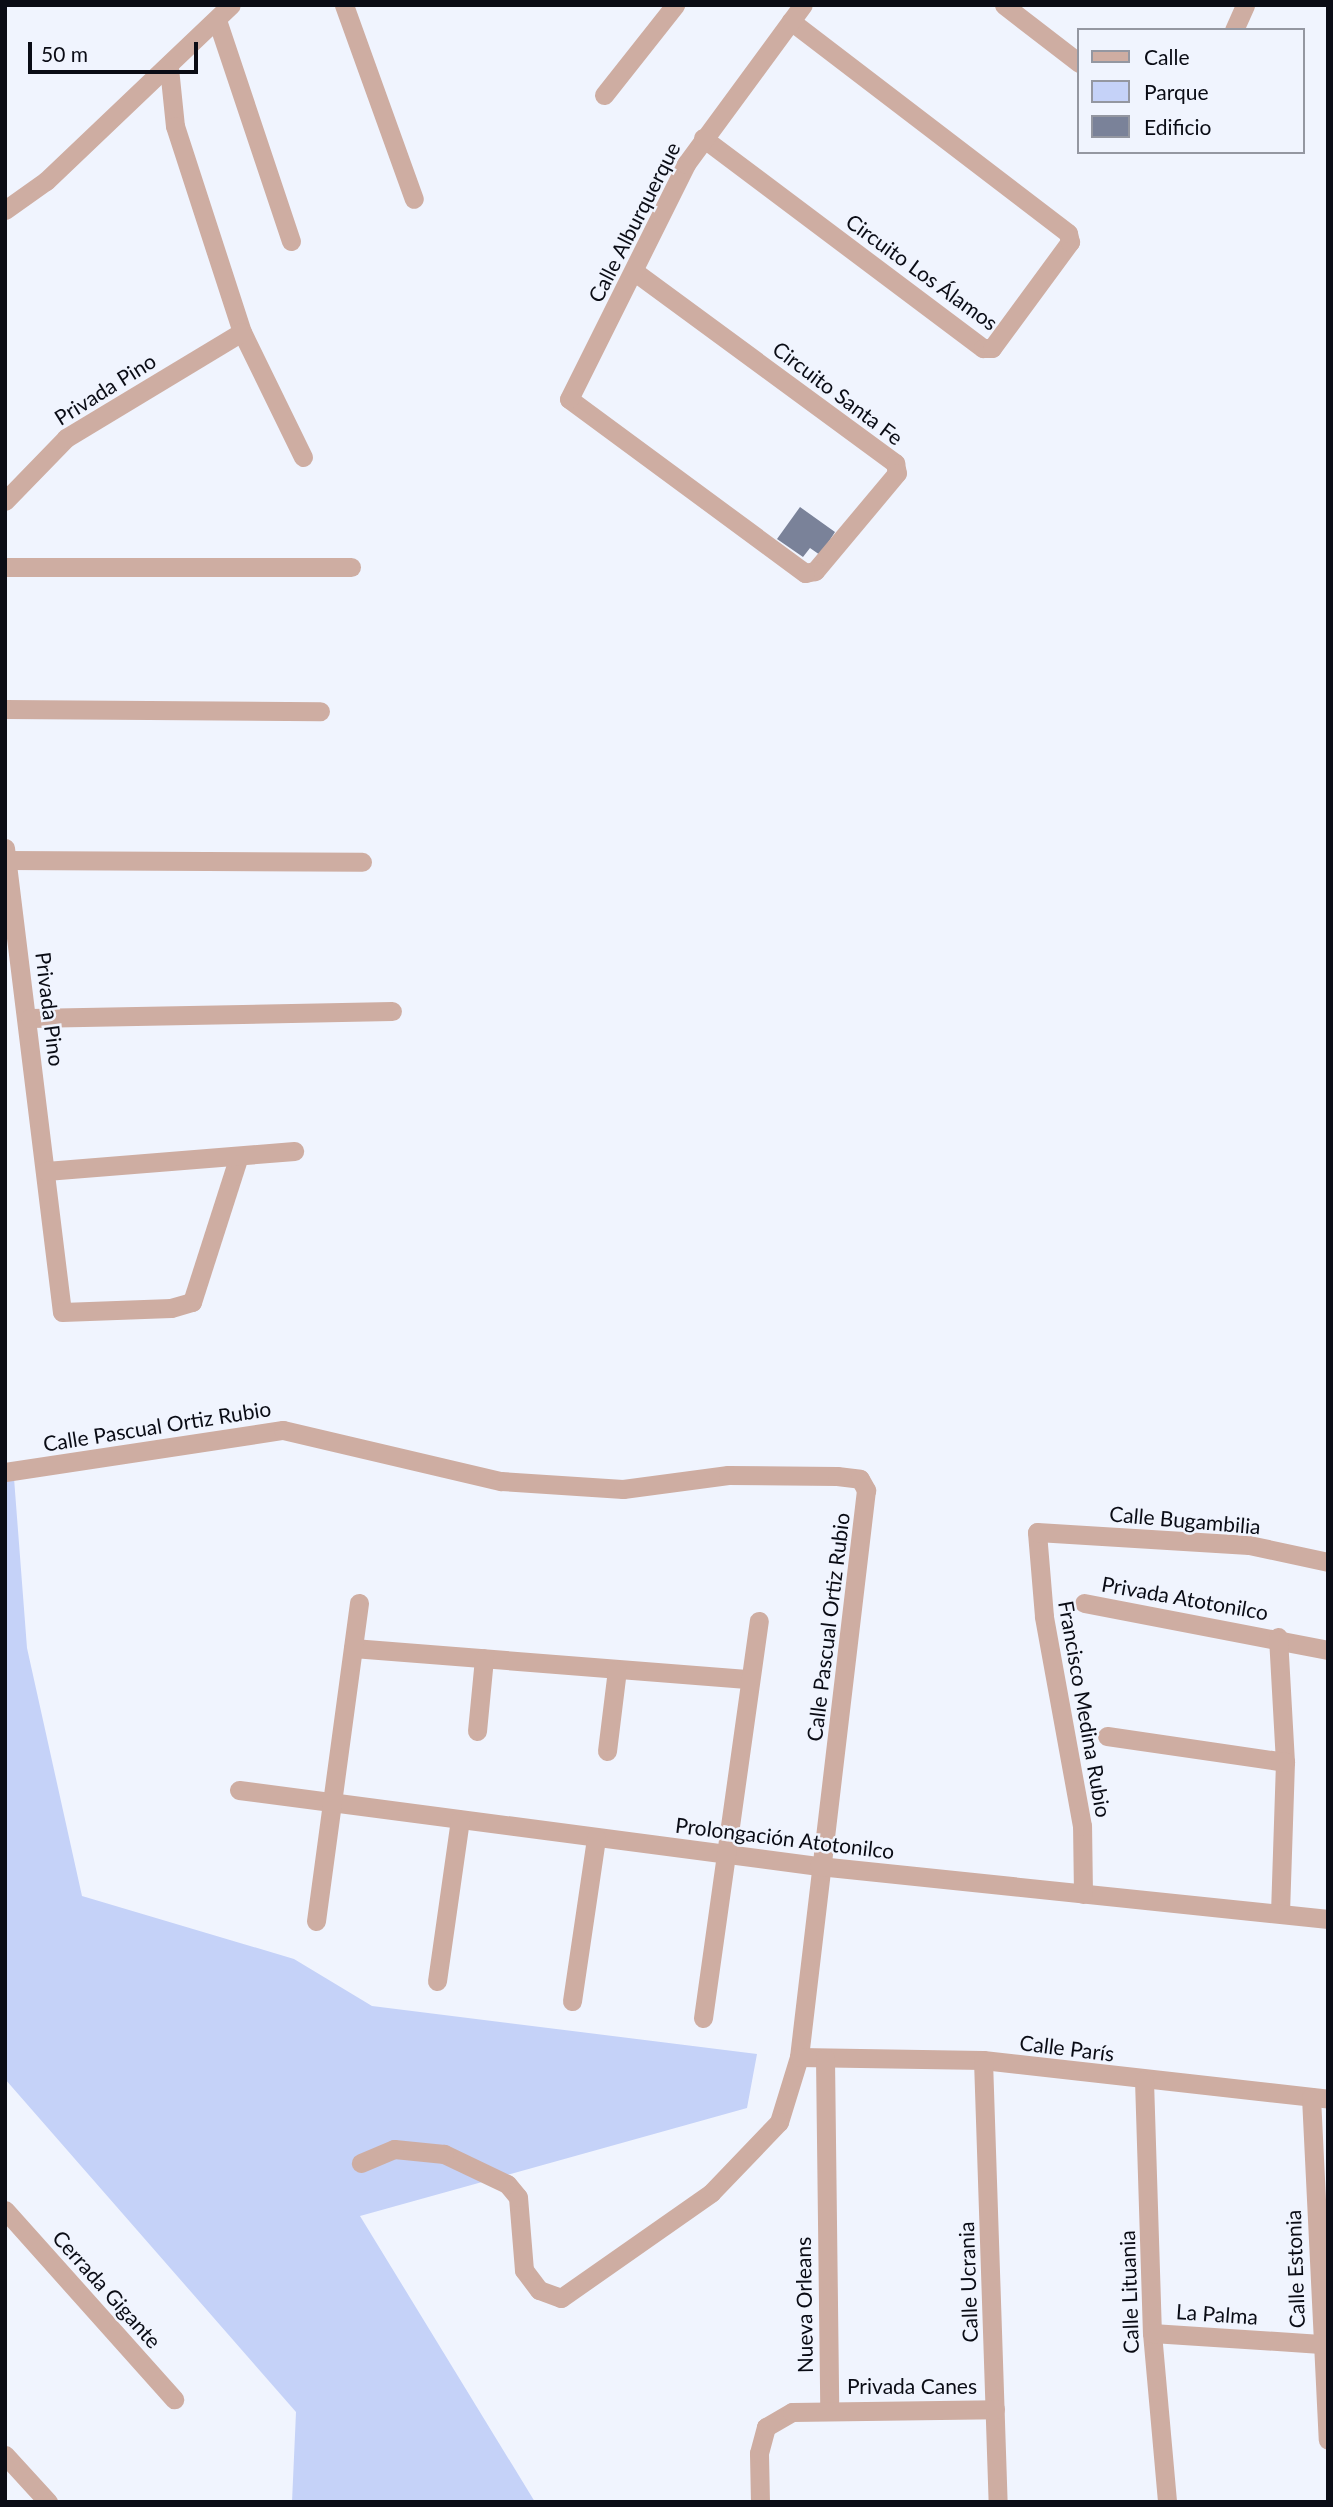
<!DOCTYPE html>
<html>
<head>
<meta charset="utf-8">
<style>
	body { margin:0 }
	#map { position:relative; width:1333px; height:2507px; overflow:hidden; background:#f0f4fe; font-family:Lato,sans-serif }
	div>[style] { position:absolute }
	.green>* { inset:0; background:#c5d2f8 }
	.building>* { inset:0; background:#7a8299 }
	.minor>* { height:19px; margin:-9.5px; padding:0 9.5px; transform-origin:9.5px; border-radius:9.5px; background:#ceada2 }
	span { translate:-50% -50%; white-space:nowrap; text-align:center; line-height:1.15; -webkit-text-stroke:5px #f0f4fe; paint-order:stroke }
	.street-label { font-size:21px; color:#0a0c15 }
	.frame { position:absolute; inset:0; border:7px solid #0a0c15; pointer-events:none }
	.legend { position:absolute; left:1077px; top:28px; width:228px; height:126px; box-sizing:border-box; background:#f0f4fe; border:2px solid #9497a1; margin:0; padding:9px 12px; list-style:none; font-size:21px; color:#0a0c15 }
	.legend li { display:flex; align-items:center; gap:14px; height:35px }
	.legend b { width:35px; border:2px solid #9497a1 }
	.scale { position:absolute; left:28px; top:42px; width:170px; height:32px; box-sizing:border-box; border:4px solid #0a0c15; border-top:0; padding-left:9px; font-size:21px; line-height:24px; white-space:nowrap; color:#0a0c15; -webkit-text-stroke:5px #f0f4fe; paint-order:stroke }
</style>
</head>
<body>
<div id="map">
	<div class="green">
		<div style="clip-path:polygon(5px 1478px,14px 1478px,27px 1648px,82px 1896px,294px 1959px,372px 2006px,757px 2054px,747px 2108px,360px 2216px,535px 2502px,292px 2502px,296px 2412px,5px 2079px)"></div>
	</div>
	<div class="building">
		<div style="clip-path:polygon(800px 507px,835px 532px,820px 555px,810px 548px,803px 557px,777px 539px)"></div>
	</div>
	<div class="minor">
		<div style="left:344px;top:5px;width:206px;rotate:70.2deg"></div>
		<div style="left:1004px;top:5px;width:95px;rotate:37.7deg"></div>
		<div style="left:217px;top:20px;width:233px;rotate:71.5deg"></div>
		<div style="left:1234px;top:30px;width:27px;rotate:-66deg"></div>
		<div style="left:169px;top:68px;width:58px;rotate:84.1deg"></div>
		<div style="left:175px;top:126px;width:217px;rotate:72deg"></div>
		<div style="left:242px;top:332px;width:139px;rotate:64deg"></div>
		<div style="left:604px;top:95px;width:115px;rotate:-51.7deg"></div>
		<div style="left:703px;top:138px;width:350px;rotate:36.9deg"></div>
		<div style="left:983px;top:348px;width:9px"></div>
		<div style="left:992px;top:348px;width:132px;rotate:-53.7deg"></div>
		<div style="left:1070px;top:242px;width:9px;rotate:-103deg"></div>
		<div style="left:1068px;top:233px;width:349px;rotate:-142.6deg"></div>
		<div style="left:5px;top:210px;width:50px;rotate:-35.3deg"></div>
		<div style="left:46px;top:181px;width:255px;rotate:-43.6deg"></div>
		<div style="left:635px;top:272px;width:323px;rotate:36.3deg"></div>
		<div style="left:895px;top:463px;width:10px;rotate:79deg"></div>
		<div style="left:897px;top:473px;width:128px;rotate:129.9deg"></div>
		<div style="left:815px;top:571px;width:10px;rotate:169deg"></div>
		<div style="left:805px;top:573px;width:293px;rotate:-143.6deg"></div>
		<div style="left:569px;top:399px;width:263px;rotate:-63.5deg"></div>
		<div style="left:686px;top:164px;width:197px;rotate:-53.7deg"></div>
		<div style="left:5px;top:501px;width:88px;rotate:-45.9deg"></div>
		<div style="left:66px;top:438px;width:205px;rotate:-31.1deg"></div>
		<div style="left:5px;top:567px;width:346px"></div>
		<div style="left:5px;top:709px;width:315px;rotate:0.4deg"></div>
		<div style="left:5px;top:848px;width:467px;rotate:83deg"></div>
		<div style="left:62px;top:1312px;width:109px;rotate:-2.1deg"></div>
		<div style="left:171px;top:1308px;width:22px;rotate:-16deg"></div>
		<div style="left:192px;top:1302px;width:153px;rotate:-72.2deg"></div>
		<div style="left:7px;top:860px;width:355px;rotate:0.3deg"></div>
		<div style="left:30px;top:1018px;width:362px;rotate:-1.1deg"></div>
		<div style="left:46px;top:1171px;width:249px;rotate:-4.6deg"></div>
		<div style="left:5px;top:1472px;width:281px;rotate:-8.6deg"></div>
		<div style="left:283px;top:1430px;width:224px;rotate:13.2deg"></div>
		<div style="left:501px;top:1481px;width:122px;rotate:3.8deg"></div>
		<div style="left:623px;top:1489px;width:106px;rotate:-7.6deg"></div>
		<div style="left:728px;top:1475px;width:109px;rotate:0.5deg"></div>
		<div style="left:837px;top:1476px;width:23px;rotate:7deg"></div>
		<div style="left:860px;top:1479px;width:13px;rotate:61deg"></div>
		<div style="left:866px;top:1490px;width:571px;rotate:96.74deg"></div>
		<div style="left:799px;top:2057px;width:68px;rotate:107.1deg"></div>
		<div style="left:779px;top:2122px;width:98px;rotate:133.8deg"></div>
		<div style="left:711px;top:2193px;width:183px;rotate:145deg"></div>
		<div style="left:561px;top:2298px;width:23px;rotate:-160deg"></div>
		<div style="left:539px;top:2290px;width:25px;rotate:-127deg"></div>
		<div style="left:524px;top:2270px;width:73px;rotate:-94.7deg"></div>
		<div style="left:518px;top:2197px;width:17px;rotate:-130deg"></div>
		<div style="left:507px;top:2184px;width:70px;rotate:-154.5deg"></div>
		<div style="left:444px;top:2154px;width:50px;rotate:-174.3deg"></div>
		<div style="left:394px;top:2149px;width:36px;rotate:157deg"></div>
		<div style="left:1084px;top:1603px;width:248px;rotate:10.9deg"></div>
		<div style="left:1278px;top:1637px;width:125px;rotate:86.8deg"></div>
		<div style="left:1285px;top:1762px;width:150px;rotate:91.9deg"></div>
		<div style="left:353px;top:1648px;width:398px;rotate:4.5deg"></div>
		<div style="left:477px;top:1731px;width:73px;rotate:-84.5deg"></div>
		<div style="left:1107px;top:1736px;width:180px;rotate:8.3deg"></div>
		<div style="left:607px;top:1751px;width:82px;rotate:-83deg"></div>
		<div style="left:239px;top:1790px;width:585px;rotate:7.47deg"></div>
		<div style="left:819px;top:1866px;width:512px;rotate:5.94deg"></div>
		<div style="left:1083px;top:1894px;width:68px;rotate:-90.8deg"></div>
		<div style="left:1082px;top:1826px;width:213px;rotate:-100.3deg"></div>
		<div style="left:1044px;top:1616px;width:84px;rotate:-94.8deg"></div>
		<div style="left:1037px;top:1532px;width:212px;rotate:3.5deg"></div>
		<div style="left:1249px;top:1545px;width:81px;rotate:12.1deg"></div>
		<div style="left:316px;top:1921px;width:321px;rotate:-82.3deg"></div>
		<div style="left:437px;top:1981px;width:163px;rotate:-81.9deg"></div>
		<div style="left:572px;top:2001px;width:165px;rotate:-81.6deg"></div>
		<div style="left:703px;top:2018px;width:401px;rotate:-82deg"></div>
		<div style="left:799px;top:2057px;width:184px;rotate:0.9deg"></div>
		<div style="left:983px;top:2060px;width:347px;rotate:6.4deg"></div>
		<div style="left:825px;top:2058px;width:350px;rotate:89.3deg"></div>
		<div style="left:983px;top:2060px;width:442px;rotate:88.1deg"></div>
		<div style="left:1144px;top:2080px;width:253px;rotate:88.2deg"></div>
		<div style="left:1152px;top:2333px;width:170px;rotate:84.9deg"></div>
		<div style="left:1311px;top:2097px;width:343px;rotate:87.2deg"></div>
		<div style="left:5px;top:2210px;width:254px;rotate:48.2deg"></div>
		<div style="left:1152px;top:2333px;width:169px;rotate:3.7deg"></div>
		<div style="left:5px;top:2455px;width:64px;rotate:47.5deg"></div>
		<div style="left:760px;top:2502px;width:49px;rotate:-91.2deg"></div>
		<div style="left:759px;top:2453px;width:27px;rotate:-75deg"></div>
		<div style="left:766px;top:2427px;width:30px;rotate:-30deg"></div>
		<div style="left:792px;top:2412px;width:203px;rotate:-0.8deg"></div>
	</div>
	<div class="street-label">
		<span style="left:634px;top:222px;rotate:-63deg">Calle Alburquerque</span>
		<span style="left:922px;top:272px;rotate:36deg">Circuito Los Álamos</span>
		<span style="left:105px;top:389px;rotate:-32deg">Privada Pino</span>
		<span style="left:838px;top:393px;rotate:37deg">Circuito Santa Fe</span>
		<span style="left:50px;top:1009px;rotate:83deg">Privada Pino</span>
		<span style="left:157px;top:1426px;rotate:-9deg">Calle Pascual Ortiz Rubio</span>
		<span style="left:1185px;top:1520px;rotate:5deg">Calle Bugambilia</span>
		<span style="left:1185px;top:1598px;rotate:10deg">Privada Atotonilco</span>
		<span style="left:828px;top:1627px;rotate:-83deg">Calle Pascual Ortiz Rubio</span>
		<span style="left:1085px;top:1709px;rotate:80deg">Francisco Medina Rubio</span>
		<span style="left:785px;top:1838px;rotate:7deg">Prolongación Atotonilco</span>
		<span style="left:1067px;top:2048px;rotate:7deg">Calle París</span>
		<span style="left:1295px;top:2269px;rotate:-92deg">Calle Estonia</span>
		<span style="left:968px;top:2282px;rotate:-92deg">Calle Ucrania</span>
		<span style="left:107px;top:2289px;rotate:48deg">Cerrada Gigante</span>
		<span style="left:1129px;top:2292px;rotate:-92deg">Calle Lituania</span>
		<span style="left:804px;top:2305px;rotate:-91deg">Nueva Orleans</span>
		<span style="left:1217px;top:2314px;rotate:4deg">La Palma</span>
		<span style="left:912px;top:2386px">Privada Canes</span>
	</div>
	<div class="frame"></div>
	<ul class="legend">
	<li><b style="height:9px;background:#ceada2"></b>Calle</li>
	<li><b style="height:19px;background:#c5d2f8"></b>Parque</li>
	<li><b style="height:19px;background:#7a8299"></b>Edificio</li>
	</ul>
	<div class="scale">50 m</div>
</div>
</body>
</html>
